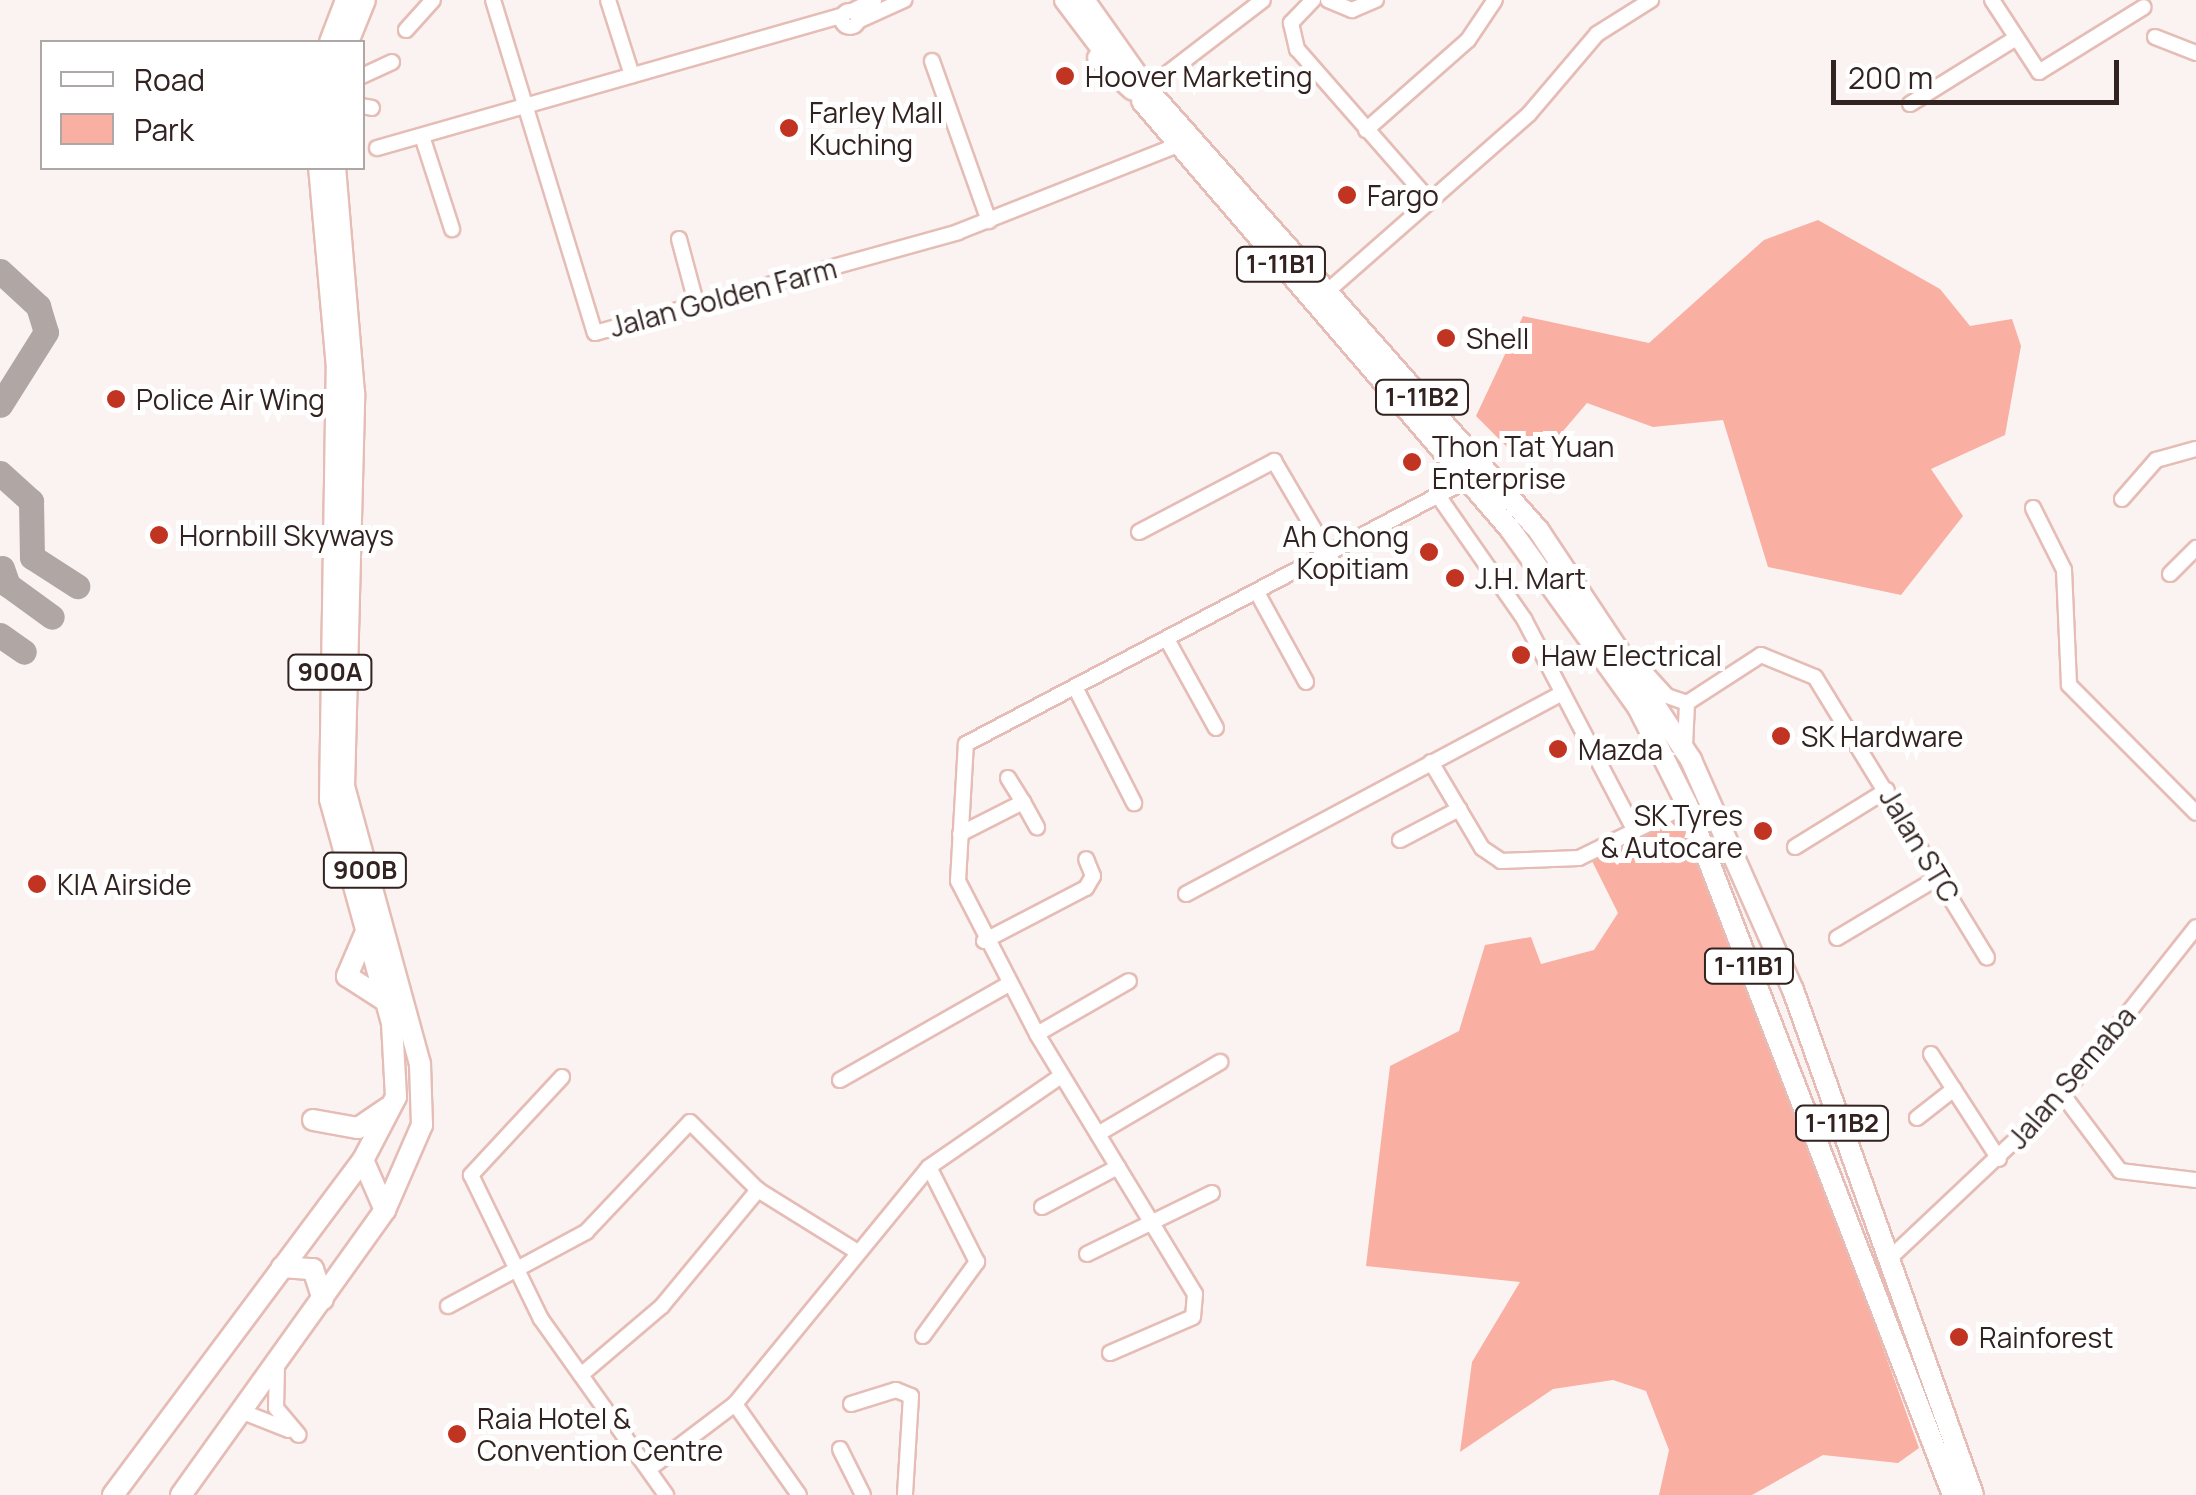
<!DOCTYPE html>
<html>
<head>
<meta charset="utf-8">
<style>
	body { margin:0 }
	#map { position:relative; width:2196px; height:1495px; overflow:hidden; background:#fbf3f1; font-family:Manrope,sans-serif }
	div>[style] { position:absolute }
	.green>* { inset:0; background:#f9afa2 }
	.taxiway>* { height:25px; margin:-12.5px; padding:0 12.5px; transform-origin:12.5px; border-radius:12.5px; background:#b0a6a4 }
	.roads { filter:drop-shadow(2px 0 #e5bdb6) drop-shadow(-2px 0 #e5bdb6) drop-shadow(0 2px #e5bdb6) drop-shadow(0 -2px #e5bdb6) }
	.minor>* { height:14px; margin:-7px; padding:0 7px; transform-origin:7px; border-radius:7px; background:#fff }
	.minor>.ring { margin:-7px; padding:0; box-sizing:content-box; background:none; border:14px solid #fff; border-radius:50% }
	.highway>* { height:20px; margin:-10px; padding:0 10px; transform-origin:10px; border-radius:10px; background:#fff }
	.dots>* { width:28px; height:28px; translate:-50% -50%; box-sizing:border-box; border:5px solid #fff; border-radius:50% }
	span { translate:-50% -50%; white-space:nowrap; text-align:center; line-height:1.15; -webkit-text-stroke:10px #fff; paint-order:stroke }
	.shield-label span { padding:2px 8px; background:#fff; border:2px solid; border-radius:8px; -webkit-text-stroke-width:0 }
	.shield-label { font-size:25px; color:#322320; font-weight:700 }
	.poi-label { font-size:28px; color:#322320 }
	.left { translate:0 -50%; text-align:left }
	.right { translate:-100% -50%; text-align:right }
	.street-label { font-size:28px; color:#322320 }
	.legend { position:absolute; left:40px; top:40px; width:325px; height:130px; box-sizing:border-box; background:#fff; border:2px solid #ada7a6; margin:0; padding:12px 18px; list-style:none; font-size:30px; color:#322320 }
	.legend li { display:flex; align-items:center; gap:20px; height:50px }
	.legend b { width:50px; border:2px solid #ada7a6 }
	.scale { position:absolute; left:1831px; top:60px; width:288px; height:45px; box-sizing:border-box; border:5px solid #322320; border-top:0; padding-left:12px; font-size:30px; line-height:35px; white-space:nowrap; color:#322320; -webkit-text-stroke:8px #fff; paint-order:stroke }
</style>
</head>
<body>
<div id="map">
	<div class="green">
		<div style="clip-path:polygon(1818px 220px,1940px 289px,1970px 326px,2012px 319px,2021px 346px,2005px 435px,1931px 469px,1963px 516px,1901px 595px,1768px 567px,1723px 420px,1653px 427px,1587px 403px,1558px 437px,1519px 459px,1476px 416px,1523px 316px,1649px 343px,1764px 240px)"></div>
		<div style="clip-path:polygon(1678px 815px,1720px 897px,1919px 1448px,1898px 1463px,1823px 1455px,1752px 1495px,1659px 1495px,1669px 1450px,1646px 1391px,1613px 1380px,1553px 1389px,1460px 1452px,1472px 1362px,1520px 1282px,1366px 1266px,1390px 1066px,1459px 1031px,1485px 945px,1531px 937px,1541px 964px,1594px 950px,1618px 913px,1592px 861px)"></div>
	</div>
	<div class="taxiway">
		<div style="left:0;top:271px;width:52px;rotate:42.6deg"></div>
		<div style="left:38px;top:306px;width:27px;rotate:73deg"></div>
		<div style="left:46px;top:332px;width:86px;rotate:122.2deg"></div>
		<div style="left:0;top:473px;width:42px;rotate:42.1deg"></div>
		<div style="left:31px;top:501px;width:56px;rotate:89deg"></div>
		<div style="left:32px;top:557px;width:54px;rotate:32.8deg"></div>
		<div style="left:2px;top:568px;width:18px;rotate:71deg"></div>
		<div style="left:8px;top:585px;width:54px;rotate:36deg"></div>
		<div style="left:0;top:635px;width:29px;rotate:35deg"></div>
	</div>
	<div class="roads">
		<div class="minor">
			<div style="left:493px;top:0;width:348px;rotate:73deg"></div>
			<div style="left:595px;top:333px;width:377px;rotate:-15.5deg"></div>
			<div style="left:958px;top:232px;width:237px;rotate:-21.6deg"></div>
			<div style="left:608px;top:0;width:79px;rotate:72.3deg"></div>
			<div style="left:1313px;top:0;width:32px;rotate:134deg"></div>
			<div style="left:1291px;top:23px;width:27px;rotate:77deg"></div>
			<div style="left:1297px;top:49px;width:203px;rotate:48.8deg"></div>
			<div style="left:1328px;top:0;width:26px;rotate:23deg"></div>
			<div style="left:1352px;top:10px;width:26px;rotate:-23deg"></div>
			<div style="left:1992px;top:0;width:86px;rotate:56.9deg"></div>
			<div style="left:2039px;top:72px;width:123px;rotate:-31.8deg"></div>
			<div class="ring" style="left:842px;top:11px;width:2px;height:2px"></div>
			<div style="left:852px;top:11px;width:25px;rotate:-27deg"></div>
			<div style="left:858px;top:21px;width:51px;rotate:-24.5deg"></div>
			<div style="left:406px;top:30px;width:40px;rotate:-48deg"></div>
			<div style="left:2155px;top:37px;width:44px;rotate:21.3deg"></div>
			<div style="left:932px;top:61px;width:170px;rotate:70.4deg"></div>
			<div style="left:362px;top:76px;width:33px;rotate:-25deg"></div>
			<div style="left:1147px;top:89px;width:146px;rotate:-37.5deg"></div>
			<div style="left:1910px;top:104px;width:125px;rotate:-31.9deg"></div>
			<div style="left:362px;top:106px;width:10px;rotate:11deg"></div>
			<div style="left:1366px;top:130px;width:136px;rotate:-41.4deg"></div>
			<div style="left:1468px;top:40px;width:48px;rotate:-56deg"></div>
			<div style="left:422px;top:136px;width:98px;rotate:72.1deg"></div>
			<div style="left:377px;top:148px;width:485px;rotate:-15.9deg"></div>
			<div style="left:679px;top:239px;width:69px;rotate:75deg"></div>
			<div style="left:1330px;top:289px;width:265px;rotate:-41.3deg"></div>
			<div style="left:1529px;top:114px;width:105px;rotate:-49.6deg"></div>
			<div style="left:1597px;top:34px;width:64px;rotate:-32.2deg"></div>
			<div style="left:1439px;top:497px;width:149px;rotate:55.1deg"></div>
			<div style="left:1524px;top:619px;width:239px;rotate:62.4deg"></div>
			<div style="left:2122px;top:499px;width:52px;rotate:-48.9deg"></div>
			<div style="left:2156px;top:460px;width:41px;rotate:-15.4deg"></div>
			<div style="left:2033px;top:508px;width:69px;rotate:63.4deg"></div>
			<div style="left:2064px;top:570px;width:115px;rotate:87.5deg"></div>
			<div style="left:2069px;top:685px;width:180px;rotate:45.2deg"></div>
			<div style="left:1139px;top:532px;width:153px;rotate:-27.7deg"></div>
			<div style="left:1274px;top:461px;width:113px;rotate:59.6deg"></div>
			<div style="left:2170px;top:574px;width:37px;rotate:-45deg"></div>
			<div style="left:1259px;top:596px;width:98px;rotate:61.3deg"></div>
			<div style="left:1169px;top:643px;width:97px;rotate:61.1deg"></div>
			<div style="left:1635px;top:661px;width:47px;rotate:47.6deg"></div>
			<div style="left:1667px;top:696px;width:21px;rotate:19deg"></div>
			<div style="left:1687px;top:703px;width:88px;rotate:-33deg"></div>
			<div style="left:1761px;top:655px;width:58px;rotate:22.2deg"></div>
			<div style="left:1815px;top:677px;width:329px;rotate:58.5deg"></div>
			<div style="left:1077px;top:691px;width:126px;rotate:63deg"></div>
			<div style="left:1685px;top:746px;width:43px;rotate:-87.3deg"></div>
			<div style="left:1431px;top:762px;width:100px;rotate:59.3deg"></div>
			<div style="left:1482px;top:848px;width:23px;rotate:34deg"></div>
			<div style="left:1501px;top:861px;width:78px;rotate:-2.2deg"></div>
			<div style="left:1579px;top:858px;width:120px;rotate:-26.1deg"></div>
			<div style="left:1008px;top:778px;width:28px;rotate:58deg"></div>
			<div style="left:960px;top:834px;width:71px;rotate:-26.9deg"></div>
			<div style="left:1023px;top:802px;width:29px;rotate:61deg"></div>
			<div style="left:1400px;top:840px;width:67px;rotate:-27.7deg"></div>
			<div style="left:1795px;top:847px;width:108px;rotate:-31.8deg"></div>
			<div style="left:1186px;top:894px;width:427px;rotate:-28.1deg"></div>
			<div style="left:1837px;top:938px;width:119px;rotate:-30.9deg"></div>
			<div style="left:984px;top:941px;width:115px;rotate:-27.5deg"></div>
			<div style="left:1086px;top:888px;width:14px;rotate:-60deg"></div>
			<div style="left:1093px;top:876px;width:18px;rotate:-112deg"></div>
			<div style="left:1037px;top:1034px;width:106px;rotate:-29.9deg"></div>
			<div style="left:1931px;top:1054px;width:125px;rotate:57.1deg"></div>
			<div style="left:562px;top:1077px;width:134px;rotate:132.9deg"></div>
			<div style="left:471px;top:1175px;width:160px;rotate:64.1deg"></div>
			<div style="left:541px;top:1319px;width:216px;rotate:54.6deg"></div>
			<div style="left:840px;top:1080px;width:194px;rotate:-29.6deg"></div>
			<div style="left:2063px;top:1095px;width:95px;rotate:53.1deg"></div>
			<div style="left:2120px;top:1171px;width:77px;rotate:6.8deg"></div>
			<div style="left:1917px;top:1118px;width:47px;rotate:-38.1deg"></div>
			<div style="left:1098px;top:1134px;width:142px;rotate:-30.5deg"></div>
			<div style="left:1042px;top:1207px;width:86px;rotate:-27.8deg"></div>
			<div style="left:1087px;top:1254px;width:139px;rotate:-26deg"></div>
			<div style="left:1890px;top:1258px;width:238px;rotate:-43.3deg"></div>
			<div style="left:2063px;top:1095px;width:214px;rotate:-51.6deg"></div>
			<div style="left:448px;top:1306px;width:157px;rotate:-28.2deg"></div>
			<div style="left:586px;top:1232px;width:151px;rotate:-46.6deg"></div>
			<div style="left:690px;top:1122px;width:96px;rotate:45deg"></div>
			<div style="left:758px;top:1190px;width:115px;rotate:31.9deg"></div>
			<div style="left:923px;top:1336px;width:92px;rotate:-53.9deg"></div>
			<div style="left:977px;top:1262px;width:106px;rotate:-116.8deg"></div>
			<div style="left:1110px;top:1353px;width:90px;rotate:-23.4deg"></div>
			<div style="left:1193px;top:1317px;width:23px;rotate:-85deg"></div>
			<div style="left:1195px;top:1294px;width:304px;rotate:-121.3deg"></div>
			<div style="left:1037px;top:1034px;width:172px;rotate:-117.3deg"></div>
			<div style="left:958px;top:881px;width:137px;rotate:-86.7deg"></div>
			<div style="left:966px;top:744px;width:569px;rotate:-27.78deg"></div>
			<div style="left:277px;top:1365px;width:43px;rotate:91.3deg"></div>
			<div style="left:276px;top:1408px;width:35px;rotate:50deg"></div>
			<div style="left:581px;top:1375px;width:106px;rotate:-40.4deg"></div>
			<div style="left:662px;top:1306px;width:151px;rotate:-50.4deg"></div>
			<div style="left:735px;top:1404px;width:111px;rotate:54.9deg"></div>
			<div style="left:851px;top:1404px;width:47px;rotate:-17.3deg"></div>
			<div style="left:896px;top:1390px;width:16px;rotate:22deg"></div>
			<div style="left:911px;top:1396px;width:99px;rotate:93.5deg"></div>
			<div style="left:243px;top:1412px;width:49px;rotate:21.4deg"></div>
			<div style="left:840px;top:1449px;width:51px;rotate:63.4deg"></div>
			<div style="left:649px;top:1469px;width:108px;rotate:-37.1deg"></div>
			<div style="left:735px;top:1404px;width:306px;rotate:-50.7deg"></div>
			<div style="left:929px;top:1167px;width:160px;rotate:-34.6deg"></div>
		</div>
		<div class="highway">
			<div style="left:1065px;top:0;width:78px;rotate:52.8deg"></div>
			<div style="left:1084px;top:0;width:109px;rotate:54.7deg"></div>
			<div style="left:1147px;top:89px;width:591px;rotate:48.43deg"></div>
			<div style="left:1539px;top:531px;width:275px;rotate:56.4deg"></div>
			<div style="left:1691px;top:760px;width:252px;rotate:66.1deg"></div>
			<div style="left:1793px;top:990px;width:536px;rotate:70.38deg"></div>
			<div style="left:330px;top:42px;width:45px;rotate:-69.1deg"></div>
			<div style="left:348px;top:42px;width:45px;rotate:-68deg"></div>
			<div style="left:1098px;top:58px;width:47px;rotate:42.4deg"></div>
			<div style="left:1142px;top:101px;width:564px;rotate:49.31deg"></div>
			<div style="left:1510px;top:529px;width:219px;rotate:54.3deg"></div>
			<div style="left:1638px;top:707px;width:110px;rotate:63.4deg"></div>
			<div style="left:1687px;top:805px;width:739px;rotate:68.92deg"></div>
			<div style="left:365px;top:934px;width:46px;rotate:113.2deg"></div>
			<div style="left:347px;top:976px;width:44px;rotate:33deg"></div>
			<div style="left:313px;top:1120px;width:46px;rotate:10.1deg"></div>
			<div style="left:358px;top:1128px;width:36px;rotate:-34deg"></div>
			<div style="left:363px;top:1160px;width:55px;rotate:66.3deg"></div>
			<div style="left:282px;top:1267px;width:31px;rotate:4deg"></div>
			<div style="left:313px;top:1269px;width:32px;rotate:72deg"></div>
			<div style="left:113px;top:1495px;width:418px;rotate:-53.3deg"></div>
			<div style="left:363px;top:1160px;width:71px;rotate:-62.4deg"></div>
			<div style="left:396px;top:1097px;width:74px;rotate:-93.1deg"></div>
			<div style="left:392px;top:1023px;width:232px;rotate:-105.5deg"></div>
			<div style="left:330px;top:799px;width:431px;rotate:-89.1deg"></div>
			<div style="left:337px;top:368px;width:201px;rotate:-95.1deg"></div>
			<div style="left:181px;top:1495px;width:350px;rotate:-54.4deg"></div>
			<div style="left:385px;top:1210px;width:93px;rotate:-66.5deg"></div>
			<div style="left:422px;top:1125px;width:61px;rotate:-91.9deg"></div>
			<div style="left:420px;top:1064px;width:287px;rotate:-105.3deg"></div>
			<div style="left:344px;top:787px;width:394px;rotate:-88.5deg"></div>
			<div style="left:354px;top:393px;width:226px;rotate:-94.8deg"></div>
		</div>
	</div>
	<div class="dots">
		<div style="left:1065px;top:76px;background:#c13422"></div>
		<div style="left:789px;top:128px;background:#c13422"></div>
		<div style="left:1347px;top:195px;background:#c13422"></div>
		<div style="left:1446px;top:338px;background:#c13422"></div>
		<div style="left:116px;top:399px;background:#c13422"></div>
		<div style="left:1412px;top:462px;background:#c13422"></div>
		<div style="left:159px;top:535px;background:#c13422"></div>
		<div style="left:1429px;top:552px;background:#c13422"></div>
		<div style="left:1455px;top:578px;background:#c13422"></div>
		<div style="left:1521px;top:655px;background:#c13422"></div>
		<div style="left:1781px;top:736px;background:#c13422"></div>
		<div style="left:1558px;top:749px;background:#c13422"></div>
		<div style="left:1763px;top:831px;background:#c13422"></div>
		<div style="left:37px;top:884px;background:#c13422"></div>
		<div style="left:1959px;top:1337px;background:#c13422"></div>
		<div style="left:457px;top:1434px;background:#c13422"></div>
	</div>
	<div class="shield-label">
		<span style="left:1281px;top:264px">1-11B1</span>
		<span style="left:1422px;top:397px">1-11B2</span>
		<span style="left:330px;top:672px">900A</span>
		<span style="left:365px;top:870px">900B</span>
		<span style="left:1749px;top:966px">1-11B1</span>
		<span style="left:1842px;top:1123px">1-11B2</span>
	</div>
	<div class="poi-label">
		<span class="left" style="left:1085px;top:76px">Hoover Marketing</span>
		<span class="left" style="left:809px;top:128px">Farley Mall<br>Kuching</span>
		<span class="left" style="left:1367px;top:195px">Fargo</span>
		<span class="left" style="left:1466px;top:338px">Shell</span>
		<span class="left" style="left:136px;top:399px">Police Air Wing</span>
		<span class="left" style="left:1432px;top:462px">Thon Tat Yuan<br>Enterprise</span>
		<span class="left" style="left:179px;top:535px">Hornbill Skyways</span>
		<span class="right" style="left:1409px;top:552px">Ah Chong<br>Kopitiam</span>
		<span class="left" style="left:1475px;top:578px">J.H. Mart</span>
		<span class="left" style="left:1541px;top:655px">Haw Electrical</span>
		<span class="left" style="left:1801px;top:736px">SK Hardware</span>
		<span class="left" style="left:1578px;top:749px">Mazda</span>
		<span class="right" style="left:1743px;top:831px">SK Tyres<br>&amp; Autocare</span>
		<span class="left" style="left:57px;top:884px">KIA Airside</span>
		<span class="left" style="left:1979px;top:1337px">Rainforest</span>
		<span class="left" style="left:477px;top:1434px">Raia Hotel &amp;<br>Convention Centre</span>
	</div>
	<div class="street-label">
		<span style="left:723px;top:297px;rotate:-15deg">Jalan Golden Farm</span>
		<span style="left:1920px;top:845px;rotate:59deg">Jalan STC</span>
		<span style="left:2071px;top:1077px;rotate:-49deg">Jalan Semaba</span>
	</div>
	<ul class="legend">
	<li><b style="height:12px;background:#fff"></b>Road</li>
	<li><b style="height:28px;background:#f9afa2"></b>Park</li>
	</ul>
	<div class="scale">200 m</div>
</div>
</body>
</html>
